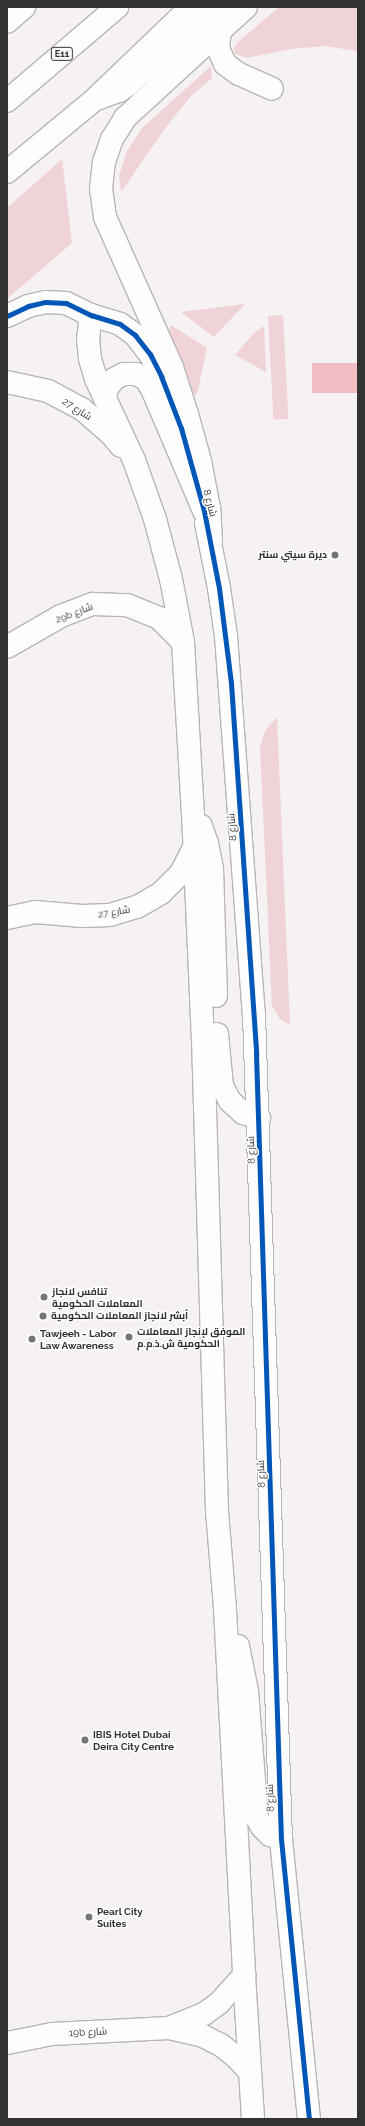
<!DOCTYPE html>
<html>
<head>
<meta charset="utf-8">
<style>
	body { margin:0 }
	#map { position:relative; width:365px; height:2126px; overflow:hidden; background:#f6f1f2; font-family:Raleway,Cairo,sans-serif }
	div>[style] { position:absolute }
	.green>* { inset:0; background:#f0d3d6; transform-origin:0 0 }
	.water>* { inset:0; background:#f1bcc2; transform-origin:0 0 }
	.roads { filter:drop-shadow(1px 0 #b8b5b6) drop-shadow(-1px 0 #b8b5b6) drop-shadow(0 1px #b8b5b6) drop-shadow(0 -1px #b8b5b6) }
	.minor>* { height:22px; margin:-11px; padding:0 11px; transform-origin:11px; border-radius:11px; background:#fefdfd }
	.tertiary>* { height:22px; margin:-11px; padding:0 11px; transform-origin:11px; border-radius:11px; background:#fefdfd }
	.primary>* { height:22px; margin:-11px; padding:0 11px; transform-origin:11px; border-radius:11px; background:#fefdfd }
	.motorway>* { height:22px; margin:-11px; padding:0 11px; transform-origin:11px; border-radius:11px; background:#fefdfd }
	.cycleway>* { height:5px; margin:-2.5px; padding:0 2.5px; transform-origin:2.5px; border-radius:2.5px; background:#0057b8 }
	.dots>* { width:11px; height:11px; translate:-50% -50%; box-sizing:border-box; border:2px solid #fff; border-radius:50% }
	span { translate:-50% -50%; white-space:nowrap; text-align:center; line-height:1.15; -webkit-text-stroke:3px #fff; paint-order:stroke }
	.shield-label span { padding:1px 3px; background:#fff; border:1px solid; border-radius:3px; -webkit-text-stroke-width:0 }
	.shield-label { font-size:9px; color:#343131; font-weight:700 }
	.street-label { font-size:10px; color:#343131 }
	.poi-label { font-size:10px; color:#343131; font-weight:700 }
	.right { translate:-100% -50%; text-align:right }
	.left { translate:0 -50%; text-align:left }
	.frame { position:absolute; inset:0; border:8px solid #343131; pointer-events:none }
</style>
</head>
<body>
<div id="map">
	<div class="green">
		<div style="clip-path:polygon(279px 7px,358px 7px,358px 51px,324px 46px,292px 49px,246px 58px,234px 53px,234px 48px,238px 42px)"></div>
		<div style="clip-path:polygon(211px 66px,212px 78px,192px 95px,169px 123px,121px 192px,119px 176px,127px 151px,142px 128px)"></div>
		<div style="clip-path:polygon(62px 159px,72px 243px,7px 299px,7px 208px)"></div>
		<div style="clip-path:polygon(245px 304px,214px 337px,181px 312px)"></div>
		<div style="left:283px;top:315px;width:104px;height:15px;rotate:87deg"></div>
		<div style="clip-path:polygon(171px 325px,207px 348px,197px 394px,193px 396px,189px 392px,167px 333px)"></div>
		<div style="clip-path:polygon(264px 326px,266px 372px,235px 355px,253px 334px)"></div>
		<div style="clip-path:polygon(277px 717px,290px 1025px,280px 1019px,272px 1006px,260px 747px,265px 731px)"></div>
	</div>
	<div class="water">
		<div style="left:358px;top:363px;width:30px;height:46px;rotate:90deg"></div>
	</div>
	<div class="roads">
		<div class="minor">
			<div style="left:7px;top:647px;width:62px;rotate:-29.9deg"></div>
			<div style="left:61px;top:616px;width:34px;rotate:-21deg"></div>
			<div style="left:93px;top:604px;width:34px;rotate:2deg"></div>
			<div style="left:127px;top:605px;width:35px;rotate:22deg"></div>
			<div style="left:159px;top:618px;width:34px;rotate:45deg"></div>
			<div style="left:7px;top:918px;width:29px;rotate:-12deg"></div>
			<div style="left:35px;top:912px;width:47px;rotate:4.9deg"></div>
			<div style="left:82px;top:916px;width:28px;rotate:-2deg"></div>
			<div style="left:110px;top:915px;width:28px;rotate:-17deg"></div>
			<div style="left:137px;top:907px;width:28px;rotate:-30deg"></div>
			<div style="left:161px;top:893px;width:28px;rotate:-45deg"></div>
			<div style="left:181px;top:873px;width:28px;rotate:-63deg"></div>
			<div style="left:169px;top:2028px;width:38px;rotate:-22deg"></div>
			<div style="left:204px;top:2014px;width:19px;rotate:-36deg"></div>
			<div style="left:219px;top:2003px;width:38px;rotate:-48deg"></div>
			<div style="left:7px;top:2043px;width:46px;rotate:-11.3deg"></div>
			<div style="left:52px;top:2034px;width:117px;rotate:-2.9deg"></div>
			<div style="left:169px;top:2028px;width:35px;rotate:13deg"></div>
			<div style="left:203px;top:2036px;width:20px;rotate:27deg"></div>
			<div style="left:221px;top:2045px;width:21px;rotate:39deg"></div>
			<div style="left:237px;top:2058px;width:19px;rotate:47deg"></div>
		</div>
		<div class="tertiary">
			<div style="left:91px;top:315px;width:24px;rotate:97deg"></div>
			<div style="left:88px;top:339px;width:20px;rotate:84deg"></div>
			<div style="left:90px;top:359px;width:21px;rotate:73deg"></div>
			<div style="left:96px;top:379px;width:89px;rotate:64.9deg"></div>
			<div style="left:134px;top:460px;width:63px;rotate:70.4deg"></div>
			<div style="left:155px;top:519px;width:62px;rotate:75.1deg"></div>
			<div style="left:171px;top:579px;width:64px;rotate:79.2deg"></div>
			<div style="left:183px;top:642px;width:171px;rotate:86.7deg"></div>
			<div style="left:193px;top:813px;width:226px;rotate:87.5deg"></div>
			<div style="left:203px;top:1039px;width:472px;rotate:88.3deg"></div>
			<div style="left:217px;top:1511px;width:98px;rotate:85.3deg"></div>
			<div style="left:225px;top:1609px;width:366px;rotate:87deg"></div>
			<div style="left:244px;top:1975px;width:144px;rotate:86.4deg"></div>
			<div style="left:7px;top:316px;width:23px;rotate:-25deg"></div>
			<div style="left:28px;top:306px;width:17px;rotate:-13deg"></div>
			<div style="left:45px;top:302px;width:21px;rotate:3deg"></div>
			<div style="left:66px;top:303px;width:28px;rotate:26deg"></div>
			<div style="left:91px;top:315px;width:30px;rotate:17deg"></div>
			<div style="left:120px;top:324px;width:19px;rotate:36deg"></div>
			<div style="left:135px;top:335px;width:24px;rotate:52deg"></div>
			<div style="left:150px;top:354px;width:25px;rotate:63deg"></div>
			<div style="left:161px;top:376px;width:73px;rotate:70.8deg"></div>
			<div style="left:7px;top:382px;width:42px;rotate:12.4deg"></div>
			<div style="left:48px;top:391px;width:38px;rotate:28deg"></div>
			<div style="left:82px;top:409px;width:37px;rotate:41deg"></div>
			<div style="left:110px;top:433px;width:17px;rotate:50deg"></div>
			<div style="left:105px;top:399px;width:11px;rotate:-80deg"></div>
			<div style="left:107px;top:388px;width:11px;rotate:-52deg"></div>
			<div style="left:114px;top:379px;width:11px;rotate:-27deg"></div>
			<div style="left:124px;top:374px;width:12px"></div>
			<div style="left:136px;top:374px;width:11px;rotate:27deg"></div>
			<div style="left:146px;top:379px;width:12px;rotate:59deg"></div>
			<div style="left:152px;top:389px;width:133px;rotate:66.9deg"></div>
			<div style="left:206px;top:523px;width:66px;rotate:78.7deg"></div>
			<div style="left:219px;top:588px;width:49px;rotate:81.7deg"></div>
			<div style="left:226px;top:636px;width:379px;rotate:85.8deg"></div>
			<div style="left:254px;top:1014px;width:825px;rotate:88.13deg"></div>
			<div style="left:281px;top:1839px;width:281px;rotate:84.3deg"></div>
			<div style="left:201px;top:826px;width:18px;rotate:71deg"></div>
			<div style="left:207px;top:843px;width:25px;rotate:79deg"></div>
			<div style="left:212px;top:868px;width:128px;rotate:88.2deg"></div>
			<div style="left:217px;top:1034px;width:52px;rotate:84.5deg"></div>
			<div style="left:222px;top:1086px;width:17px;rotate:62deg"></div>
			<div style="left:230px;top:1101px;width:18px;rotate:43deg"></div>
			<div style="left:243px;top:1113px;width:17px;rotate:17deg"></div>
			<div style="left:238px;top:1646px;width:46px;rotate:78.7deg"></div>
			<div style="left:247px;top:1691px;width:127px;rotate:85.5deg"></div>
			<div style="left:257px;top:1818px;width:10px;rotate:61deg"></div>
			<div style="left:262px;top:1827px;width:11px;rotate:45deg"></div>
			<div style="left:270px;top:1835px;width:12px;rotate:20deg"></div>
		</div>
		<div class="primary">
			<div style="left:220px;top:31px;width:17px;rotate:97deg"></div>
			<div style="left:218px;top:48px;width:17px;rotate:66deg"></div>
			<div style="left:225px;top:64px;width:17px;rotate:36deg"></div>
			<div style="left:239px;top:74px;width:36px;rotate:24deg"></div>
			<div style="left:7px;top:172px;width:113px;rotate:-39.6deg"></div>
			<div style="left:94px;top:100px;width:27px;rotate:-20deg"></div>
			<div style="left:119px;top:91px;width:12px;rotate:-35deg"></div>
			<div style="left:129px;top:84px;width:118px;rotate:-40.9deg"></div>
			<div style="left:211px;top:541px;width:33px;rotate:-93deg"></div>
			<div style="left:209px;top:508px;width:48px;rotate:-100.8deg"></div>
			<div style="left:200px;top:461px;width:49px;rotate:-105.5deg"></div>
			<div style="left:187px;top:414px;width:49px;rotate:-107.7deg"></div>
			<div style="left:172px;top:367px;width:164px;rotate:-114.1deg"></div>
			<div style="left:105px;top:217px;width:28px;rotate:-98deg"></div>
			<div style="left:101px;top:189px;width:27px;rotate:-84deg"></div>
			<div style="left:104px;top:162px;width:24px;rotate:-71deg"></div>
			<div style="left:112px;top:139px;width:25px;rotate:-58deg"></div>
			<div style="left:125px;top:118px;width:164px;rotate:-42.5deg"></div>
		</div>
		<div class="motorway">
			<div style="left:7px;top:22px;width:23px;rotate:-41deg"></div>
			<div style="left:94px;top:100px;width:134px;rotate:-43.8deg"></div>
			<div style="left:7px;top:101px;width:145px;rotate:-40.5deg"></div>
		</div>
	</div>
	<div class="cycleway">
		<div style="left:7px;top:316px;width:23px;rotate:-25deg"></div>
		<div style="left:28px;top:306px;width:17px;rotate:-13deg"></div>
		<div style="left:45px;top:302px;width:21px;rotate:3deg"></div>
		<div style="left:66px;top:303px;width:28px;rotate:26deg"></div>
		<div style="left:91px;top:315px;width:30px;rotate:17deg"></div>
		<div style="left:120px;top:324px;width:19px;rotate:36deg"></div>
		<div style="left:135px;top:335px;width:24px;rotate:52deg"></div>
		<div style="left:150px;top:354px;width:25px;rotate:63deg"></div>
		<div style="left:161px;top:376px;width:56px;rotate:69deg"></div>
		<div style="left:181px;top:428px;width:86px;rotate:74.5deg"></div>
		<div style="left:204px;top:511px;width:78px;rotate:79deg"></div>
		<div style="left:219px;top:588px;width:96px;rotate:82.8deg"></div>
		<div style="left:231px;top:683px;width:372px;rotate:86.1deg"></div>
		<div style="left:256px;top:1054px;width:785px;rotate:88.18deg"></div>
		<div style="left:281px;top:1839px;width:281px;rotate:84.3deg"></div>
	</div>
	<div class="dots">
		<div style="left:335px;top:555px;background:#787475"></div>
		<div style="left:44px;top:1297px;background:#787475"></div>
		<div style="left:43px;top:1316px;background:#787475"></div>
		<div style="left:129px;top:1337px;background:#787475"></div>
		<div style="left:32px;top:1339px;background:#787475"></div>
		<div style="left:85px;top:1740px;background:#787475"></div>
		<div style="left:89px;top:1917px;background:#787475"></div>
	</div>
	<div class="shield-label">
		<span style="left:62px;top:54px">E11</span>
	</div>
	<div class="street-label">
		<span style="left:77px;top:409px;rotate:33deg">شارع 27</span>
		<span style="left:210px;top:503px;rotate:75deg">شارع 8</span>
		<span style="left:74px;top:613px;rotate:-21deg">29b شارع</span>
		<span style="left:232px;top:827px;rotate:-94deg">شارع 8</span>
		<span style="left:114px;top:912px;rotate:-10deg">شارع 27</span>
		<span style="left:251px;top:1150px;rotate:-92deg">شارع 8</span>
		<span style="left:261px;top:1474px;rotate:-92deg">شارع 8</span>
		<span style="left:270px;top:1798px;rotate:-92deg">شارع 8</span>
		<span style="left:88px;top:2032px;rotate:-3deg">19b شارع</span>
	</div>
	<div class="poi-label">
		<span class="right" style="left:327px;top:555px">ديرة سيتي سنتر</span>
		<span class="left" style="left:52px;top:1297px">تنافس لانجاز<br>المعاملات الحكومية</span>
		<span class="left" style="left:51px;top:1316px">أبشر لانجاز المعاملات الحكومية</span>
		<span class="left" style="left:137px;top:1337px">الموفق لإنجاز المعاملات<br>الحكومية ش.ذ.م.م</span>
		<span class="left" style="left:40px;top:1339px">Tawjeeh - Labor<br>Law Awareness</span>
		<span class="left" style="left:93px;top:1740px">IBIS Hotel Dubai<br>Deira City Centre</span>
		<span class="left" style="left:97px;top:1917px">Pearl City<br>Suites</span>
	</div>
	<div class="frame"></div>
</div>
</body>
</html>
